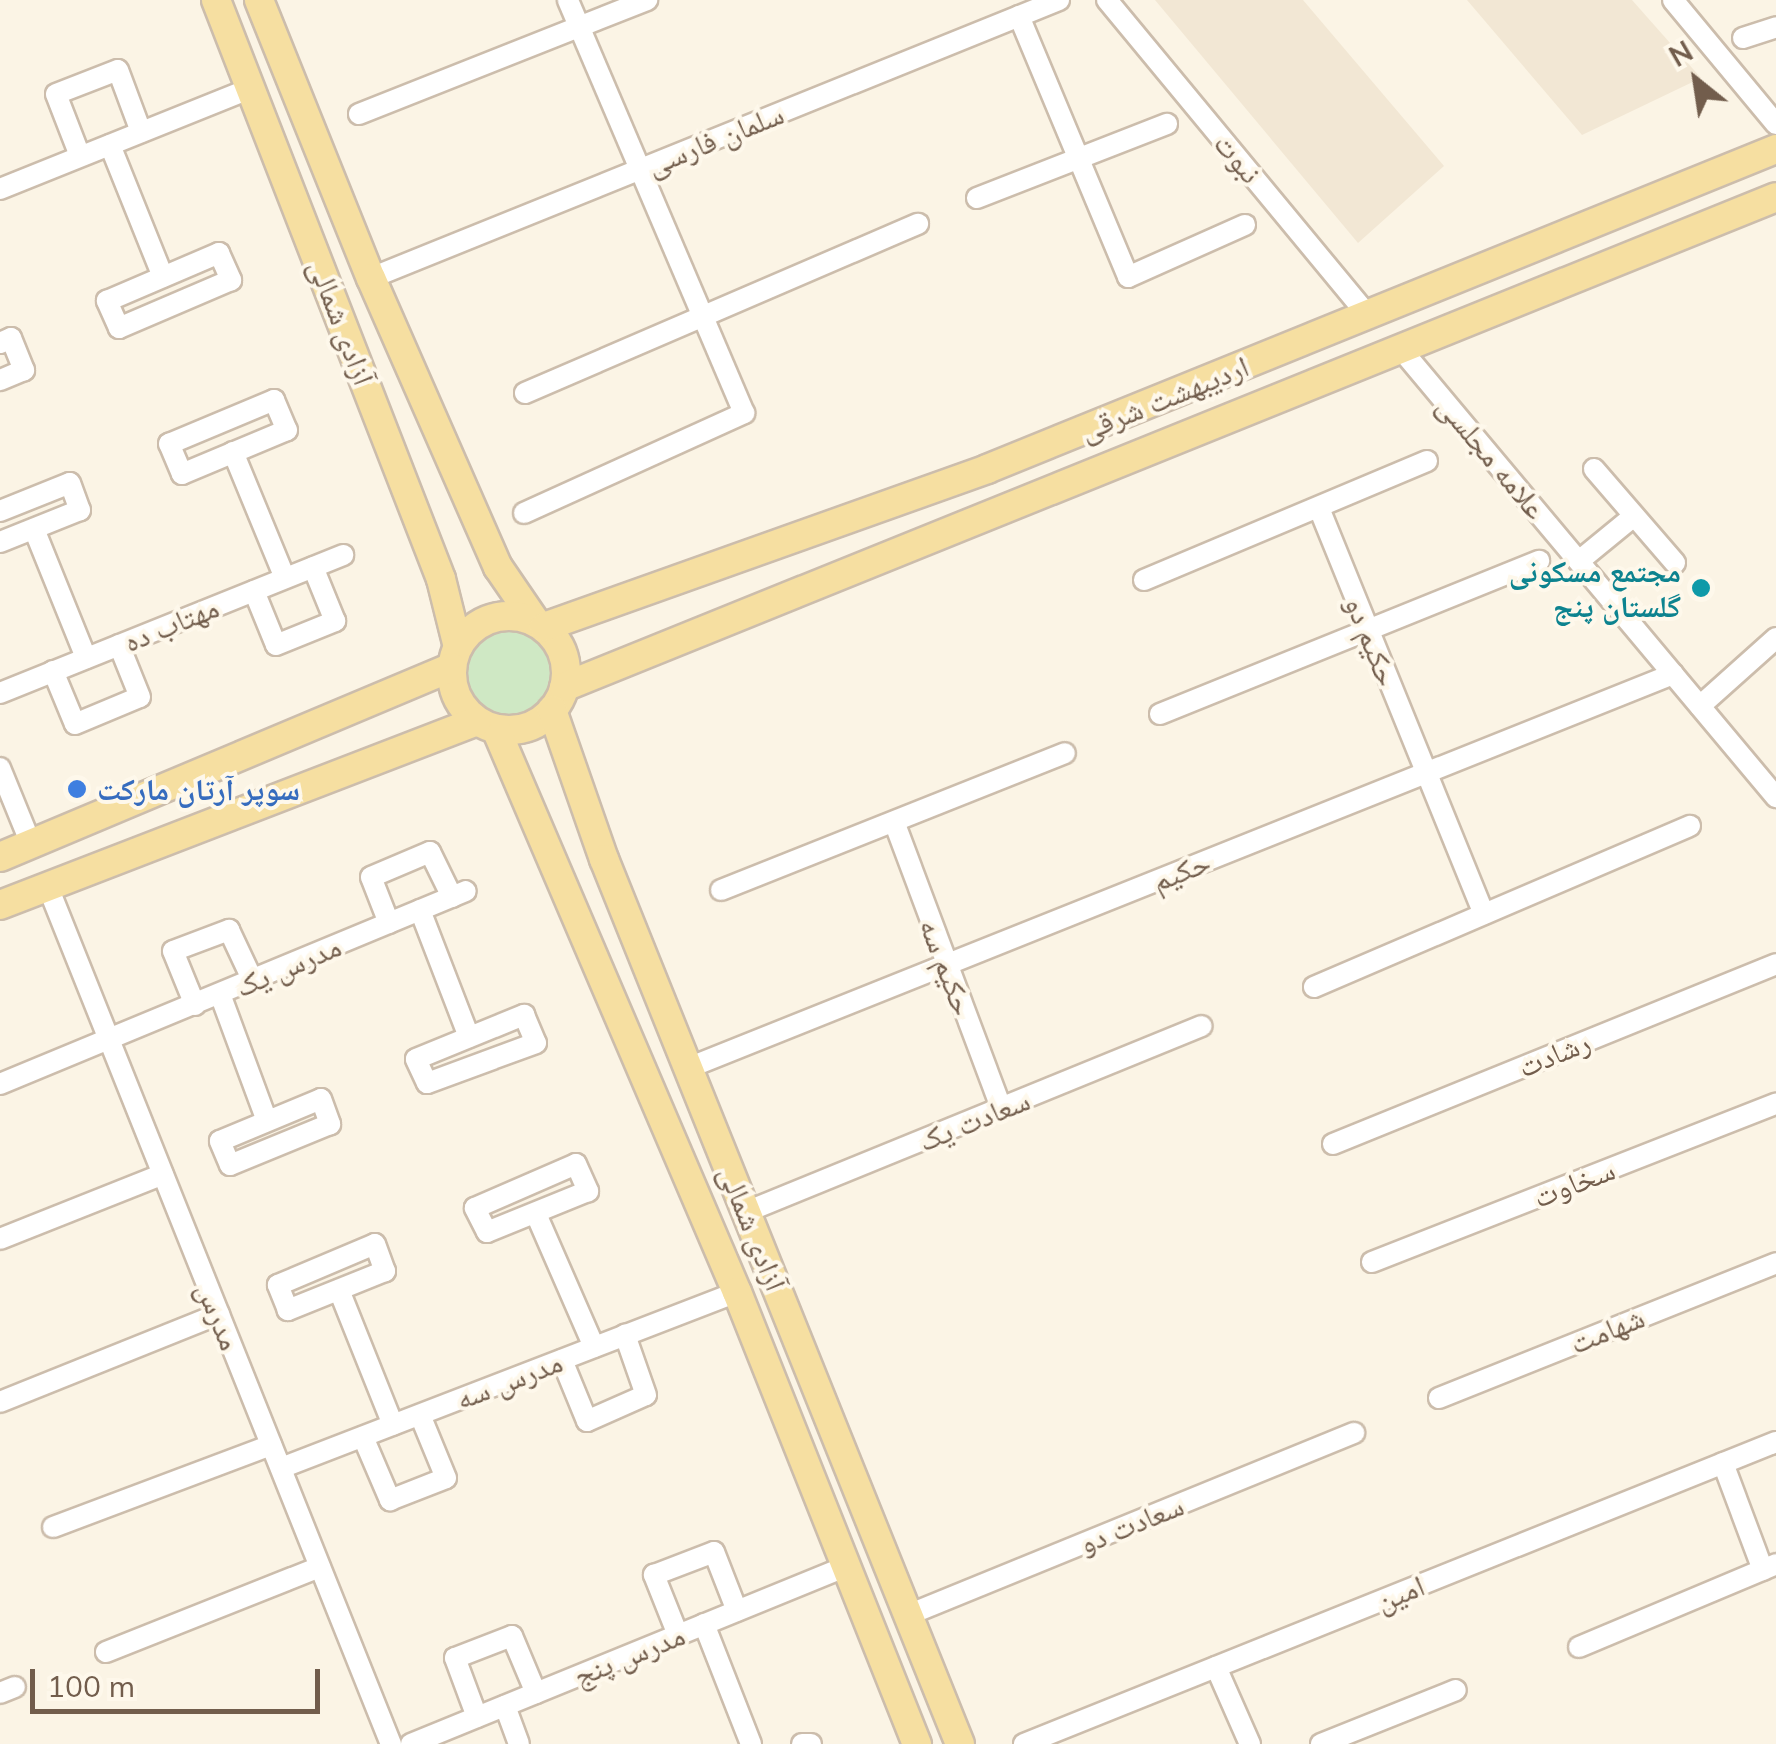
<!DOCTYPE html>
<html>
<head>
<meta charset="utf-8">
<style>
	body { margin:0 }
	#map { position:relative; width:1776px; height:1744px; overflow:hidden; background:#fbf4e5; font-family:Mulish,"Noto Naskh Arabic",sans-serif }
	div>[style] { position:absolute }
	.residential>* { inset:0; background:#f2e7d4 }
	.green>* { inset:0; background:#cfe8c4 }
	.round { border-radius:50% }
	.roads { filter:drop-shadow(2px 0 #ccbdac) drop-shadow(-2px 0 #ccbdac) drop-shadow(0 2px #ccbdac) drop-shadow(0 -2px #ccbdac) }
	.minor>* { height:20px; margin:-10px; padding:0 10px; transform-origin:10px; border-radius:10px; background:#fff }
	.major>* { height:28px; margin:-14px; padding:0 14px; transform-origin:14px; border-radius:14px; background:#f6dfa1 }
	.major>.ring { margin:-14px; padding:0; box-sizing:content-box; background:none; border:28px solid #f6dfa1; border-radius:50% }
	.dots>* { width:28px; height:28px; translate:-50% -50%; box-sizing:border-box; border:5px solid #fef8eb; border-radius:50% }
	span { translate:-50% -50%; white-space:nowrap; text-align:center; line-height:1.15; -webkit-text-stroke:8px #fef8eb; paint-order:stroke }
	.street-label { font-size:30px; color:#725d4c }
	.culture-label { font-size:30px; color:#0d838f; font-weight:700 }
	.right { translate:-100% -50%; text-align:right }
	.shop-label { font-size:30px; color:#366cbe; font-weight:700 }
	.left { translate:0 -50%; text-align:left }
	.north { position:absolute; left:1646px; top:30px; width:100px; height:100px; -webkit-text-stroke:8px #fef8eb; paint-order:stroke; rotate:330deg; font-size:28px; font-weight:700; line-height:40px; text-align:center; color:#725d4c }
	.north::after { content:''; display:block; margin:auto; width:35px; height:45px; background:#725d4c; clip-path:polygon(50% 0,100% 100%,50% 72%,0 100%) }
	.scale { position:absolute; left:30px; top:1669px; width:290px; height:45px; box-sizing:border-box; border:5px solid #725d4c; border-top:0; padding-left:12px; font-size:30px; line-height:35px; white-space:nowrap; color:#725d4c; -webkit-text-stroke:8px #fef8eb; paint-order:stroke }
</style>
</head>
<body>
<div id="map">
	<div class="residential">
		<div style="clip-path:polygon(1155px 0,1303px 0,1444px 166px,1358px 243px)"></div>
		<div style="clip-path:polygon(1467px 0,1632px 0,1701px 78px,1582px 135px)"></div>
	</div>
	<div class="green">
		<div class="round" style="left:463px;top:627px;width:92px;height:92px"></div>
	</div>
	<div class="roads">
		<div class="minor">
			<div style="left:1107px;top:0;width:409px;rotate:50.4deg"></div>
			<div style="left:1673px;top:0;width:161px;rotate:50.3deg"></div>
			<div style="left:1019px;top:16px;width:283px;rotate:67.3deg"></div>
			<div style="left:1128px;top:277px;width:128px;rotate:-24deg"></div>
			<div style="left:1743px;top:38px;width:35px;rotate:-18deg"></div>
			<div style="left:359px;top:114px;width:310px;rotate:-21.6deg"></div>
			<div style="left:110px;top:145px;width:142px;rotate:68.1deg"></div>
			<div style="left:80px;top:156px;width:66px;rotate:-111.2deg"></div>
			<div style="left:56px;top:94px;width:66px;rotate:-21.2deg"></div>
			<div style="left:118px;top:70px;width:66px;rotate:69.6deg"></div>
			<div style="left:0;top:189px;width:271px;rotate:-21.9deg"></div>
			<div style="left:977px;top:198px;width:204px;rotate:-21.3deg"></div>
			<div style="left:219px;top:253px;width:30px;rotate:66deg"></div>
			<div style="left:231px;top:280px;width:122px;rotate:156.8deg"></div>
			<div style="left:119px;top:328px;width:30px;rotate:-114deg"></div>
			<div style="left:107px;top:301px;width:122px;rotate:-23.2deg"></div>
			<div style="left:371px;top:278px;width:742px;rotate:-22deg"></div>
			<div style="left:0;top:343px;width:12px;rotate:-24deg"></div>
			<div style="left:11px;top:338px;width:35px;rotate:68deg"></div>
			<div style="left:24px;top:370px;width:26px;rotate:157deg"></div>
			<div style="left:1400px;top:348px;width:586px;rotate:50.06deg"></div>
			<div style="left:525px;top:393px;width:428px;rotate:-23.3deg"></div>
			<div style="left:274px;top:400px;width:33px;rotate:67deg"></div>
			<div style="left:287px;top:430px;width:114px;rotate:157.3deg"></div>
			<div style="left:182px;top:474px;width:33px;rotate:-113deg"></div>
			<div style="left:169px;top:444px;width:114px;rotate:-22.7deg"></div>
			<div style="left:233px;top:452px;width:136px;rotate:67.6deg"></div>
			<div style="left:1594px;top:469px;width:124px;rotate:49.2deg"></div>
			<div style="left:1319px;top:508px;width:438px;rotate:67.9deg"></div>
			<div style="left:0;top:511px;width:75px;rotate:-21.8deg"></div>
			<div style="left:70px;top:483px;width:29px;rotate:70deg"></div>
			<div style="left:80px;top:510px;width:86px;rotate:158.2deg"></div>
			<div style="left:524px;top:513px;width:242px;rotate:-24.4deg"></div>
			<div style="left:744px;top:413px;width:449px;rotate:-113.1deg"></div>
			<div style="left:34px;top:529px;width:139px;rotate:68deg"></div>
			<div style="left:1579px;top:561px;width:71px;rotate:-39.3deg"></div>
			<div style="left:1144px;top:580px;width:307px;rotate:-22.8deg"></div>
			<div style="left:254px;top:591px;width:58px;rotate:67.8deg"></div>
			<div style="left:276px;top:645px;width:64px;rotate:-22.1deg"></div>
			<div style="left:335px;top:621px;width:58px;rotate:-112.2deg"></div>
			<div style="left:53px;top:671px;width:57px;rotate:67.5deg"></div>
			<div style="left:75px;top:724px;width:70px;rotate:-22.6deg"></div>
			<div style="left:140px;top:697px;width:56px;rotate:-112deg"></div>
			<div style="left:0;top:693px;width:370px;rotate:-21.9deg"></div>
			<div style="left:1700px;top:706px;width:102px;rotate:-41.8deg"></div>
			<div style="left:1160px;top:714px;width:409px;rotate:-22deg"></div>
			<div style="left:0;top:768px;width:82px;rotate:67.8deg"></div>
			<div style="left:895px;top:824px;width:305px;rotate:69.5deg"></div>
			<div style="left:48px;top:887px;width:923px;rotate:68.19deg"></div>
			<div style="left:721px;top:890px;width:370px;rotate:-21.7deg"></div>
			<div style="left:420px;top:910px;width:136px;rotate:68.9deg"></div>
			<div style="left:389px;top:923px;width:49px;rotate:-111.4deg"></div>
			<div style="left:371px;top:877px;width:64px;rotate:-23deg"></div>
			<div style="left:430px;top:852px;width:50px;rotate:63.9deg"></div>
			<div style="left:1314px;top:987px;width:409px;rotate:-23.2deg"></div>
			<div style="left:220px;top:994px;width:135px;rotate:69.7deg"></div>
			<div style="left:195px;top:1005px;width:58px;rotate:-112.2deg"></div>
			<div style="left:173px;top:951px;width:60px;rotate:-20.6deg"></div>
			<div style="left:229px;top:930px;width:56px;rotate:64.8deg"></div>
			<div style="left:524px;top:1015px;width:30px;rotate:67deg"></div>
			<div style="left:536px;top:1043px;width:116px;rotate:159.8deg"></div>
			<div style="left:427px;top:1083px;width:26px;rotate:-115deg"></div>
			<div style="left:416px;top:1059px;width:117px;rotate:-22.2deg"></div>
			<div style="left:688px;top:1068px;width:1061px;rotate:-21.8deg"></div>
			<div style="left:0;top:1084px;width:504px;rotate:-22.5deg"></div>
			<div style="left:321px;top:1099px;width:27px;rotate:70deg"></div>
			<div style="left:330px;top:1124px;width:108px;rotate:157.7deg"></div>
			<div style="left:230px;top:1165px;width:26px;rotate:-113deg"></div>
			<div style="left:220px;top:1141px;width:109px;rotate:-22.6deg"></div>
			<div style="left:1333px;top:1144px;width:478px;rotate:-22.1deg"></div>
			<div style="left:576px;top:1164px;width:30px;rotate:66deg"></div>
			<div style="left:588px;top:1191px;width:109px;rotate:157.9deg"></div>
			<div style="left:487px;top:1232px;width:27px;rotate:-117deg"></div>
			<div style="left:475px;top:1208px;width:110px;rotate:-23.5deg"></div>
			<div style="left:746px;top:1212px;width:492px;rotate:-22.2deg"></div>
			<div style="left:536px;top:1214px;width:145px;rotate:66.4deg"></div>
			<div style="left:0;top:1239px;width:175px;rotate:-21.7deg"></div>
			<div style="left:375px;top:1244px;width:29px;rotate:70deg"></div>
			<div style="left:385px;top:1271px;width:105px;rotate:158.1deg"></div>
			<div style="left:288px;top:1310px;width:27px;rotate:-112deg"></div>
			<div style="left:278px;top:1285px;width:105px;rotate:-22.9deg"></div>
			<div style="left:1372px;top:1262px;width:434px;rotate:-21.4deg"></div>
			<div style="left:339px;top:1290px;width:145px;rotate:68.2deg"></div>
			<div style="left:562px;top:1360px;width:66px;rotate:67.7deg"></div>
			<div style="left:587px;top:1421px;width:64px;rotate:-23.8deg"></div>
			<div style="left:646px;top:1395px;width:64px;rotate:-109.3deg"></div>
			<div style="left:1439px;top:1398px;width:363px;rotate:-21.8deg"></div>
			<div style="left:0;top:1402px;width:236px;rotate:-21.9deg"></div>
			<div style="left:363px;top:1437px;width:69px;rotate:66.8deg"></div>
			<div style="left:390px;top:1500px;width:60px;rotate:-21.4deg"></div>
			<div style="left:446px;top:1478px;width:68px;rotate:-112.4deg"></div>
			<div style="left:1723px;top:1463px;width:114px;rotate:69.5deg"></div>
			<div style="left:281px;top:1468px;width:489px;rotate:-21.1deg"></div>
			<div style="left:53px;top:1527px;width:233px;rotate:-20.6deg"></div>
			<div style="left:908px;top:1615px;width:482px;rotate:-22.2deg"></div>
			<div style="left:704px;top:1624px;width:129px;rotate:68.6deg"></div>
			<div style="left:678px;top:1635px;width:65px;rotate:-111.8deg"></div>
			<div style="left:654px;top:1575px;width:64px;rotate:-21deg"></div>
			<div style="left:714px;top:1552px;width:63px;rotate:68.7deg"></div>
			<div style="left:1579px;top:1647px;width:214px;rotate:-22.8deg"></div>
			<div style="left:106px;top:1652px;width:230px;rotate:-21.7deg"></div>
			<div style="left:1216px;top:1667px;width:84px;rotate:66.2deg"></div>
			<div style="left:0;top:1693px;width:16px;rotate:-22deg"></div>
			<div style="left:505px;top:1706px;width:40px;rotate:69.8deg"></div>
			<div style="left:477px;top:1717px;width:63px;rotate:-110.4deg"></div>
			<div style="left:455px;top:1658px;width:61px;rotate:-21.1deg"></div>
			<div style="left:512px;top:1636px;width:62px;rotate:67.2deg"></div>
			<div style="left:411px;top:1744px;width:471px;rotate:-22.2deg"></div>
			<div style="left:802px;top:1744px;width:9px"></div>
			<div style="left:1024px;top:1744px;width:810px;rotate:-21.88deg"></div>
			<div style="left:1321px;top:1744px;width:145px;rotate:-21.8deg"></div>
		</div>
		<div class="major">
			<div style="left:216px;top:0;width:621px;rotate:68.76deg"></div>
			<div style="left:441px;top:579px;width:70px;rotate:76deg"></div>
			<div style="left:259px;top:0;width:300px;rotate:68.1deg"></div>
			<div style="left:371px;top:278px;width:316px;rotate:66.3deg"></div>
			<div style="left:498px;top:567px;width:65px;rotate:55.6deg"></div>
			<div class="ring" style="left:452px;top:616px;width:86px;height:86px"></div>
			<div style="left:544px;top:627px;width:470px;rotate:-19.6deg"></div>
			<div style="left:987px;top:469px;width:851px;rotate:-22.08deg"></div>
			<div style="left:564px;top:687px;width:1307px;rotate:-22.01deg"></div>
			<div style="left:552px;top:710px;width:158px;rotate:70.8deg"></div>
			<div style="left:604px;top:859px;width:954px;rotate:68.09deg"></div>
			<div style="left:496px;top:729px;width:612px;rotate:66.83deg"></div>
			<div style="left:737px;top:1292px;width:487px;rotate:68.3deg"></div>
			<div style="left:0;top:857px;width:490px;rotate:-22.8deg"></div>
			<div style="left:0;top:905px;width:511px;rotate:-21.09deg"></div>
		</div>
	</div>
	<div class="dots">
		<div style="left:1701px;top:588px;background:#0f9aa8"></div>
		<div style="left:77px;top:789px;background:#3f7fe0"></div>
	</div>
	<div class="street-label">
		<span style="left:715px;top:139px;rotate:-22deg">سلمان فارسی</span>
		<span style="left:1238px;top:158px;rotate:50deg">نبوت</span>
		<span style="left:342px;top:322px;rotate:69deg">آزادی شمالی</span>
		<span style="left:1164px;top:398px;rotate:-22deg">اردیبهشت شرقی</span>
		<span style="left:1492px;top:457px;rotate:50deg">علامه مجلسی</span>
		<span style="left:171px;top:624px;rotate:-22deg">مهتاب ده</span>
		<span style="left:1372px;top:641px;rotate:68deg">حکیم دو</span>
		<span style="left:1181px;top:871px;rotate:-22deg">حکیم</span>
		<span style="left:288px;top:966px;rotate:-23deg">مدرس یک</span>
		<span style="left:947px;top:967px;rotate:69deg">حکیم سه</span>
		<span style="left:1554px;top:1054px;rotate:-22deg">رشادت</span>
		<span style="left:974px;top:1120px;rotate:-22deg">سعادت یک</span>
		<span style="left:1574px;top:1183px;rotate:-21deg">سخاوت</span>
		<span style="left:753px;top:1228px;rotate:68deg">آزادی شمالی</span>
		<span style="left:219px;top:1316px;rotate:68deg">مدرس</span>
		<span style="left:1607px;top:1330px;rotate:-22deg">شهامت</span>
		<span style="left:509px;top:1380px;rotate:-21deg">مدرس سه</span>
		<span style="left:1131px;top:1524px;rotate:-22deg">سعادت دو</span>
		<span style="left:1400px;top:1593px;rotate:-22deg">امین</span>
		<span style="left:629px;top:1655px;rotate:-22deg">مدرس پنج</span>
	</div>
	<div class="culture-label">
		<span class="right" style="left:1681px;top:588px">مجتمع مسکونی<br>گلستان پنج</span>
	</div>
	<div class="shop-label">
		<span class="left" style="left:97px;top:789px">سوپر آرتان مارکت</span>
	</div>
	<div class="north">N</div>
	<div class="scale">100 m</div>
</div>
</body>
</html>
